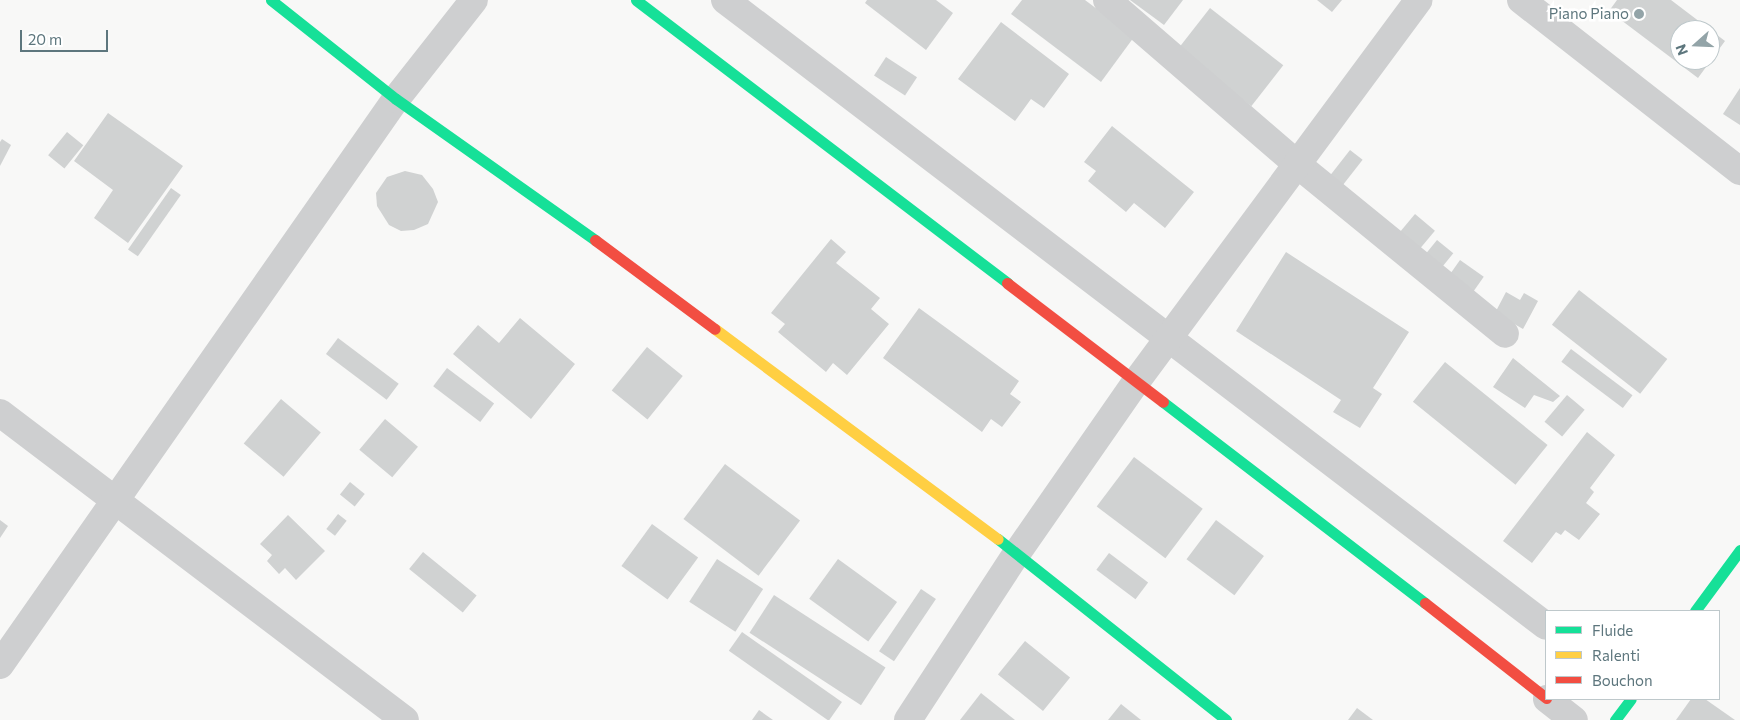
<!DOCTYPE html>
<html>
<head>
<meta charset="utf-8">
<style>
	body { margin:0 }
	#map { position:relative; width:1740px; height:720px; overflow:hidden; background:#f8f8f7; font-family:Commissioner,sans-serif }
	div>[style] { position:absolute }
	.building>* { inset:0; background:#d0d2d2; transform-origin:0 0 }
	.street>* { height:28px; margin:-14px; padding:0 14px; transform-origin:14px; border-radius:14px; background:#cecfd0 }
	.fast>* { height:11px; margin:-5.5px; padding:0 5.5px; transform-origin:5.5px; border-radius:5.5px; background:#16e098 }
	.slow>* { height:11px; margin:-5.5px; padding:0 5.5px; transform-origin:5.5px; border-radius:5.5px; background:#ffcf43 }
	.jam>* { height:11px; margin:-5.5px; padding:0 5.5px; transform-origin:5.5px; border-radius:5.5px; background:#f24e42 }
	.dots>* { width:14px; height:14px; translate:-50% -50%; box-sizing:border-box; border:2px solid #fff; border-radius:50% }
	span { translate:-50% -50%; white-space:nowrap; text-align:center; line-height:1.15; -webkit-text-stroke:5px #fff; paint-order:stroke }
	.poi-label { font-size:15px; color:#5d767d }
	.right { translate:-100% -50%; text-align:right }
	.legend { position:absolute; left:1545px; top:610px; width:175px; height:90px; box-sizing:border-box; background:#fff; border:1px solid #bec8cb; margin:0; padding:6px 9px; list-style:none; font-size:15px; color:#5d767d }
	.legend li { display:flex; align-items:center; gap:10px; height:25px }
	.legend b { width:25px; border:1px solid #bec8cb }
	.north { position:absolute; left:1670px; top:20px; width:50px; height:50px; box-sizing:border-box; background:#fff; border:1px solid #bec8cb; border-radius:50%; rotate:250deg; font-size:14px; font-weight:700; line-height:20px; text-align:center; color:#5d767d }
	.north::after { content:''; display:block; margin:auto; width:18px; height:22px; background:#93a4a8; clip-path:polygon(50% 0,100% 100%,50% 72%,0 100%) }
	.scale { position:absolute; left:20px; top:30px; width:88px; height:22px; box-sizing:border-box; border:2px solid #5d767d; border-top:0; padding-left:6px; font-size:15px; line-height:18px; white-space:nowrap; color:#5d767d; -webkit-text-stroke:4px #fff; paint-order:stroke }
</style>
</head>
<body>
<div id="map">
	<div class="building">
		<div style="clip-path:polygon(867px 0,936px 0,953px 13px,926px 50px,865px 3px)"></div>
		<div style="clip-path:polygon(1022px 0,1085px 0,1134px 37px,1101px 82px,1011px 14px)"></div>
		<div style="clip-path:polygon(1130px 0,1183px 0,1164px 25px)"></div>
		<div style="clip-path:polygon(1317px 0,1342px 0,1332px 12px)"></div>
		<div style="clip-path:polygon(evenodd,1617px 0,1671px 0,1725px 41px,1698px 78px,1609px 11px,1617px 0,1680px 30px,1710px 30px,1710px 60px,1680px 60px,1680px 30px)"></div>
		<div style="left:1210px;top:8px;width:93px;height:52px;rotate:38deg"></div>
		<div style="clip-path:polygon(1001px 22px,1069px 74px,1044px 108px,1031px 99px,1015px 121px,958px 79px)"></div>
		<div style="left:886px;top:57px;width:37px;height:22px;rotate:33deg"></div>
		<div style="clip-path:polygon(1740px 88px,1740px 125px,1723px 114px)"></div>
		<div style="clip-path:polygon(108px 113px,183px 166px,128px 243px,94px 218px,113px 190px,74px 161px)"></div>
		<div style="clip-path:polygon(1112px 126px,1194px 192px,1165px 228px,1134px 203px,1126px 212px,1088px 181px,1096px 171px,1084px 162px)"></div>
		<div style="left:67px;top:132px;width:21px;height:30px;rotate:39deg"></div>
		<div style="clip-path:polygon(2px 139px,11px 145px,0 166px,0 142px)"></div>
		<div style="left:1350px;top:150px;width:16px;height:32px;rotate:38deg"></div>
		<div style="clip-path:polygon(405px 171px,422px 175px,433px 189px,438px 202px,428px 224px,414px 230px,401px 231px,389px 225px,377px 206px,376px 193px,387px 177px)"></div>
		<div style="left:171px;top:188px;width:12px;height:75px;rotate:35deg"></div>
		<div style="left:1415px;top:214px;width:26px;height:27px;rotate:40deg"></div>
		<div style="clip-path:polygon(831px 239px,846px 252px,836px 263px,880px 298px,871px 309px,889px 324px,847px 375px,833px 363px,826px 372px,778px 332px,785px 324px,771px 313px)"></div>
		<div style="left:1437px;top:240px;width:21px;height:21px;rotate:39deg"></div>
		<div style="clip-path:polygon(1286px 252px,1409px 332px,1373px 388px,1382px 394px,1360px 428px,1333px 412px,1341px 400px,1236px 331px)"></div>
		<div style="left:1460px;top:260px;width:29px;height:26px;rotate:35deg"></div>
		<div style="left:1579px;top:290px;width:112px;height:44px;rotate:38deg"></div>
		<div style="clip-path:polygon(1506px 292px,1520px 300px,1524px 293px,1538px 301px,1523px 329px,1495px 313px)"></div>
		<div style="clip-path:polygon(919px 308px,1019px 381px,1010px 394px,1021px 402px,1002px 427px,991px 419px,982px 432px,883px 358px)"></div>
		<div style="clip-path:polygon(520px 318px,575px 364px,531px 419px,453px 354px,478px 325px,499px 343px)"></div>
		<div style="left:338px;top:338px;width:76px;height:20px;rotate:37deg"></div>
		<div style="left:647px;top:347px;width:46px;height:56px;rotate:39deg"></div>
		<div style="left:1571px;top:349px;width:77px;height:16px;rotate:37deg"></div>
		<div style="clip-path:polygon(1513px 358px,1560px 396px,1553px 402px,1534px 395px,1525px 408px,1493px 387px)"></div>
		<div style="left:1445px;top:362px;width:132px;height:51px;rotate:39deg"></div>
		<div style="left:447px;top:368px;width:59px;height:23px;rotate:37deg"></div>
		<div style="left:1567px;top:395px;width:23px;height:35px;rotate:40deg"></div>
		<div style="left:281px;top:399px;width:52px;height:58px;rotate:40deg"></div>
		<div style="left:385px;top:419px;width:43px;height:40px;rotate:40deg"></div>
		<div style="clip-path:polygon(1587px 432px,1615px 455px,1590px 488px,1594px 492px,1586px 503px,1600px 514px,1579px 540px,1565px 530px,1561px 535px,1556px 532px,1532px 563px,1503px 541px)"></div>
		<div style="left:1134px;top:457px;width:86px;height:62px;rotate:37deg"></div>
		<div style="left:725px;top:464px;width:94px;height:69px;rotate:37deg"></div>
		<div style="left:350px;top:482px;width:19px;height:16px;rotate:39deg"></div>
		<div style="left:338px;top:514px;width:11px;height:19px;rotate:38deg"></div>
		<div style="clip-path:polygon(288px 515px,325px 551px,296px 580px,285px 568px,279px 574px,267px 561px,272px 555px,260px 544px)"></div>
		<div style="clip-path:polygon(0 520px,8px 526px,0 538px)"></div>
		<div style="left:1216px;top:520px;width:60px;height:49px;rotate:37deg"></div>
		<div style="left:652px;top:524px;width:57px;height:52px;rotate:36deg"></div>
		<div style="left:423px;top:552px;width:69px;height:22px;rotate:39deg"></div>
		<div style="left:1109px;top:553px;width:49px;height:21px;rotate:37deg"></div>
		<div style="left:717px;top:559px;width:55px;height:51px;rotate:33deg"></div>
		<div style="left:838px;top:559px;width:73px;height:49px;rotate:36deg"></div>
		<div style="left:921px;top:589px;width:18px;height:75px;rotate:34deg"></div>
		<div style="left:774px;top:595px;width:133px;height:45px;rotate:33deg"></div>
		<div style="left:742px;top:632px;width:122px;height:23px;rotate:35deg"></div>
		<div style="left:1025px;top:641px;width:58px;height:43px;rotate:39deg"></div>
		<div style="clip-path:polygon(981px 693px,1015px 720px,960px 720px)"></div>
		<div style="clip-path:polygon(1691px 699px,1705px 699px,1735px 720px,1676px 720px)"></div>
		<div style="clip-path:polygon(1121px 704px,1141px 720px,1108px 720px)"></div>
		<div style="clip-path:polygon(1357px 708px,1373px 720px,1348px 720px)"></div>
		<div style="clip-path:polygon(759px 710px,773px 720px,752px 720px)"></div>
	</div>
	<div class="street">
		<div style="left:725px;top:0;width:1032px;rotate:37.32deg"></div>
		<div style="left:1107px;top:0;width:252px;rotate:40.8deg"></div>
		<div style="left:1298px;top:165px;width:267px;rotate:39.2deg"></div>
		<div style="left:1521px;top:0;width:278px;rotate:38deg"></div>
		<div style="left:0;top:413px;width:508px;rotate:37.16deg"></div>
		<div style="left:0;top:665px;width:691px;rotate:-55.02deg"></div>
		<div style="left:396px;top:99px;width:126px;rotate:-51.8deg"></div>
		<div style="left:1547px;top:699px;width:34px;rotate:38deg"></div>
		<div style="left:908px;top:720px;width:199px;rotate:-56.9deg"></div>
		<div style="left:1017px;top:553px;width:208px;rotate:-55.2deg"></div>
		<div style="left:1136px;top:382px;width:475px;rotate:-53.5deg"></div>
	</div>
	<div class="fast">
		<div style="left:271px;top:0;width:159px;rotate:38.4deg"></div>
		<div style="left:396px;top:99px;width:244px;rotate:35.3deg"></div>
		<div style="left:636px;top:0;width:467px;rotate:37.3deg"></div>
		<div style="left:1163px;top:402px;width:330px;rotate:37.5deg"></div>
		<div style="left:998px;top:539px;width:291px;rotate:38.4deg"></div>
		<div style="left:1695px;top:611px;width:76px;rotate:-53.6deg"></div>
		<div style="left:1615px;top:720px;width:26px;rotate:-53deg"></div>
	</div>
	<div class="slow">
		<div style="left:715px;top:329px;width:352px;rotate:36.6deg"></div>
	</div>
	<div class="jam">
		<div style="left:595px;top:240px;width:149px;rotate:36.6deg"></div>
		<div style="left:1007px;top:283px;width:196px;rotate:37.3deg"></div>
		<div style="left:1425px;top:603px;width:154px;rotate:38.1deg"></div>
	</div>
	<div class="dots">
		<div style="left:1639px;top:14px;background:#93a4a8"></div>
	</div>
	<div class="poi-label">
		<span class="right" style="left:1629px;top:14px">Piano Piano</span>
	</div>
	<ul class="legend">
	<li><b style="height:6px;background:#16e098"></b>Fluide</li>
	<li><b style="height:6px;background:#ffcf43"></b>Ralenti</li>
	<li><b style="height:6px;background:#f24e42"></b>Bouchon</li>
	</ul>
	<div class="north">N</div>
	<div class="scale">20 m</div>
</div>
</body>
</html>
